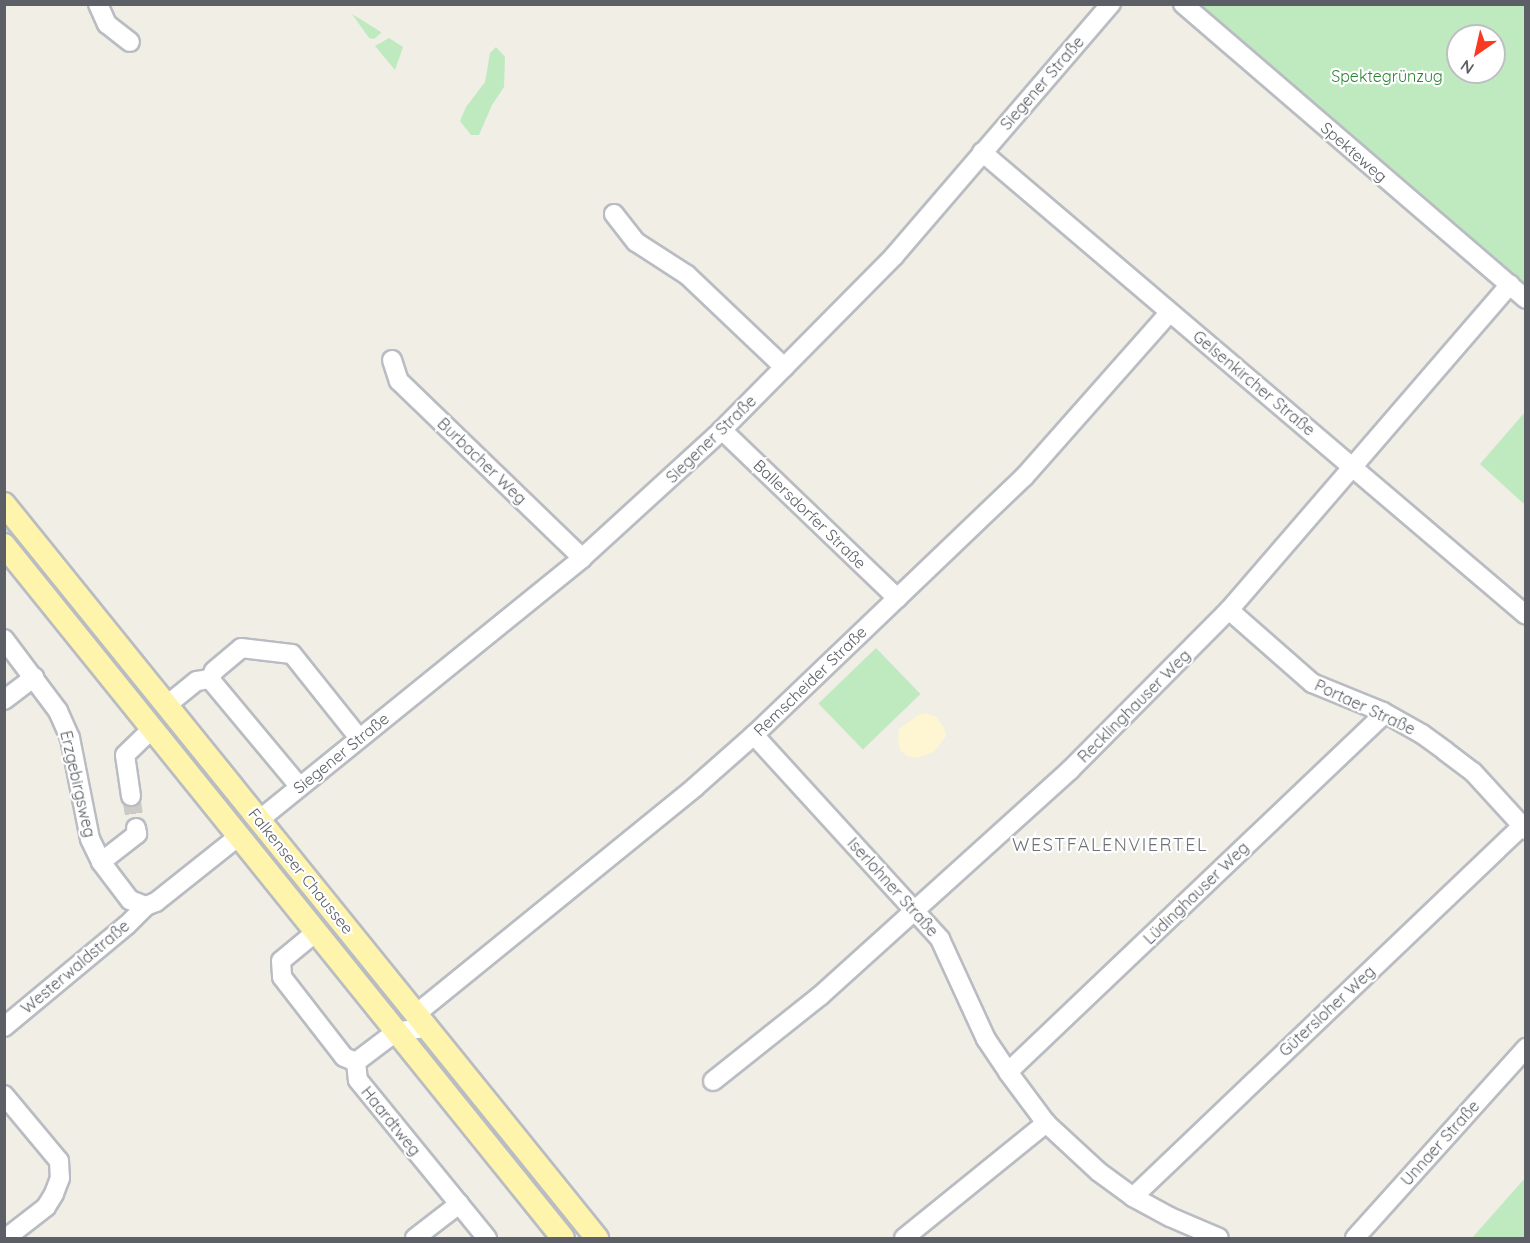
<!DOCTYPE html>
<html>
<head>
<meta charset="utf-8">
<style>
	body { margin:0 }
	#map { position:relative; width:1530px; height:1243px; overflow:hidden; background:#f0eee5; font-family:Quicksand,sans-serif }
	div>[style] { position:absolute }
	.green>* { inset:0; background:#bfeac0; transform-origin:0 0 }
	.sand>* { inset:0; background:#fef5d2 }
	.minor-tunnel>* { height:18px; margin-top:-9px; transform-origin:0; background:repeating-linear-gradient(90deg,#cbcac5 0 18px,transparent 0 27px) }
	.roads { filter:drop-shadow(2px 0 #b9bcc2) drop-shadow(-2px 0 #b9bcc2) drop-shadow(0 2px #b9bcc2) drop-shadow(0 -2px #b9bcc2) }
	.minor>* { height:18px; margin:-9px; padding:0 9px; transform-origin:9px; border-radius:9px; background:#fff }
	.major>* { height:22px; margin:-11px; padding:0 11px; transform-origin:11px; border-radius:11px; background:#fff4ab }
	span { translate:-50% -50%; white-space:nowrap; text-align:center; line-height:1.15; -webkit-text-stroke:4.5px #fff; paint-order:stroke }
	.park-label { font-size:16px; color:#2d8534 }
	.street-label { font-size:16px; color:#5c6066 }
	.neighbourhood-label { font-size:18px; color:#6d7279; letter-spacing:1.5px }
	.frame { position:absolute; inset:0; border:6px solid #5c6066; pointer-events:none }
	.north { position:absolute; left:1446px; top:24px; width:60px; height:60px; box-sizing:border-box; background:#fff; border:2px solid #bebfc2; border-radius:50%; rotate:214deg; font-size:16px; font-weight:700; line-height:24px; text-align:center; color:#5c6066 }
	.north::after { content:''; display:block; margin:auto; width:21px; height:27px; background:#f93a22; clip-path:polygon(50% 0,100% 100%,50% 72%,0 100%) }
</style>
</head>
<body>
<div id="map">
	<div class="green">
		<div style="clip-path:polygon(evenodd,1196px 5px,1525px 5px,1525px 291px,1196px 5px,1458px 36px,1494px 36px,1494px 72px,1458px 72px,1458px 36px)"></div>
		<div style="clip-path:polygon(352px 14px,381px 32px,381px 33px,374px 39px,369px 38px)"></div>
		<div style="clip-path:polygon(389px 38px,403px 47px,395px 70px,375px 46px)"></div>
		<div style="clip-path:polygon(496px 47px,505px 57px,504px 87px,492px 105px,479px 135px,471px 135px,460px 121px,466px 107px,485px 82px,490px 53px)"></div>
		<div style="clip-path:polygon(1525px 412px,1525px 505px,1480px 464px)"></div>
		<div style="left:4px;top:515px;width:370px;height:17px;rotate:51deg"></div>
		<div style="left:876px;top:648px;width:64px;height:80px;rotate:46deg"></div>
		<div style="left:270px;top:846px;width:220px;height:9px;rotate:51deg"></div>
		<div style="clip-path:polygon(414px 1037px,419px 1039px,440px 1066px,479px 1104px,553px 1196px,544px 1203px)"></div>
		<div style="clip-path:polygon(1525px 1178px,1525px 1238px,1472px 1238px)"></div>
	</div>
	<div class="sand">
		<div style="clip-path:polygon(926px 713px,936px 717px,944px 727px,946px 736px,934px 752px,917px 758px,907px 756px,900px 749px,898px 740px,899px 729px,918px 715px)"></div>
	</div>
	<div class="minor-tunnel">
		<div style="left:131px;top:796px;width:32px;rotate:81deg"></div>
	</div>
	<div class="roads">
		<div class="minor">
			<div style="left:98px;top:4px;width:22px;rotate:66deg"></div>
			<div style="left:107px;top:24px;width:29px;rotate:38deg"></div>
			<div style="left:1183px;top:4px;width:452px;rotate:40.7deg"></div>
			<div style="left:982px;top:152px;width:714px;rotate:40.4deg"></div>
			<div style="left:614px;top:214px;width:36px;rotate:52deg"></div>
			<div style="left:636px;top:242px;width:61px;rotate:32.9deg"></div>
			<div style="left:687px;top:275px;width:134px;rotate:43.5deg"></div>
			<div style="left:392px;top:360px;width:22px;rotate:72deg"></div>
			<div style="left:399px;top:381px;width:255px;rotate:44deg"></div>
			<div style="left:722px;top:430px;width:243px;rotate:43.8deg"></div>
			<div style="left:1229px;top:610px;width:111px;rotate:41.3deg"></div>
			<div style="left:1312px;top:683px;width:77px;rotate:22.2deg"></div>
			<div style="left:1383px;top:712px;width:45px;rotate:29.4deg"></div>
			<div style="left:1422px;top:734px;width:29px;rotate:36deg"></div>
			<div style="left:1445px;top:751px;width:35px;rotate:37deg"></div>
			<div style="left:1473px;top:772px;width:79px;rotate:47.6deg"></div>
			<div style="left:4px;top:639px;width:90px;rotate:53.1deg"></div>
			<div style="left:58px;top:711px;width:30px;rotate:66deg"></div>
			<div style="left:70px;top:738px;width:103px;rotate:78.8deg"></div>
			<div style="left:90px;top:839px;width:25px;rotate:64deg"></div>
			<div style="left:101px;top:862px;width:48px;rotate:52.7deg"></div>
			<div style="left:130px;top:900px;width:17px;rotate:21deg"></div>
			<div style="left:146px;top:906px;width:11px;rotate:-22deg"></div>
			<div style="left:156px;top:902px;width:106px;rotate:-38.5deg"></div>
			<div style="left:4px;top:700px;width:38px;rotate:-37deg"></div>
			<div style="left:167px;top:705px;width:38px;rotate:-39deg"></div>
			<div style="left:197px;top:681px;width:13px;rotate:-9deg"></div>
			<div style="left:754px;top:735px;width:276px;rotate:47.6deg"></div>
			<div style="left:940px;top:939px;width:110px;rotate:65.3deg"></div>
			<div style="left:986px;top:1039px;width:40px;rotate:56deg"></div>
			<div style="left:1008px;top:1072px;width:64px;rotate:53.3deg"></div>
			<div style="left:1046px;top:1123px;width:72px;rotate:42.8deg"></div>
			<div style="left:1099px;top:1172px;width:42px;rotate:36.3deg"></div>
			<div style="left:1133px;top:1197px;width:42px;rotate:28.4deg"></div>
			<div style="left:1170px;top:1217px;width:53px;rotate:23.2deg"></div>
			<div style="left:299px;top:786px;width:139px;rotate:-129.8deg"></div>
			<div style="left:210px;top:679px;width:9px;rotate:-63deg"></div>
			<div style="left:214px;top:671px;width:35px;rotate:-40deg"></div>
			<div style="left:241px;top:648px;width:51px;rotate:6.7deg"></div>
			<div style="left:292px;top:654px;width:107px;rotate:51.4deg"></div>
			<div style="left:131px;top:796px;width:41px;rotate:-98.3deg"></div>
			<div style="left:125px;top:755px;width:37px;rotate:-44deg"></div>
			<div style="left:259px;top:820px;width:416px;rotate:-39deg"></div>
			<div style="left:582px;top:558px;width:190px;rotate:-42.4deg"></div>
			<div style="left:722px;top:430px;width:245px;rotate:-45.3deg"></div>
			<div style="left:894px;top:256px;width:333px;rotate:-49.3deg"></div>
			<div style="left:101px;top:862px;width:46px;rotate:-37.9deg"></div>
			<div style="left:137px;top:834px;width:6px;rotate:-99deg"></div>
			<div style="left:316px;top:932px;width:45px;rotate:140.4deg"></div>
			<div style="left:281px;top:961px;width:16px;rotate:86deg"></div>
			<div style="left:282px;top:977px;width:101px;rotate:52.2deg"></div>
			<div style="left:344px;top:1057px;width:13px;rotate:23deg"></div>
			<div style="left:416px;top:1014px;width:360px;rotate:-39.1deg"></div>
			<div style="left:695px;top:787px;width:79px;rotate:-41.4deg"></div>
			<div style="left:754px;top:735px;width:373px;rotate:-43.7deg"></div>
			<div style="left:1024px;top:477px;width:220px;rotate:-48.5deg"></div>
			<div style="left:4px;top:1027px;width:160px;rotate:-39.7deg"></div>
			<div style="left:127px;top:925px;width:27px;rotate:-45deg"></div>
			<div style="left:427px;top:1028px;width:30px;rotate:174deg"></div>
			<div style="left:397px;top:1031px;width:51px;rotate:142.9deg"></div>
			<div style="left:356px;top:1062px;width:18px;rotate:84deg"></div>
			<div style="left:358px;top:1080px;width:204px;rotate:50.8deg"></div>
			<div style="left:1008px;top:1072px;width:512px;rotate:-43.58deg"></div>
			<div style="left:1379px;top:719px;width:8px;rotate:-60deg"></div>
			<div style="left:713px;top:1081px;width:137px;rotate:-38.5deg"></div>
			<div style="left:820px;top:996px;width:337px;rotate:-42.1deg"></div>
			<div style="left:1070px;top:770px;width:226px;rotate:-45.2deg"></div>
			<div style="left:1229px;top:610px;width:430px;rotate:-49.2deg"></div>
			<div style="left:4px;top:1095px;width:86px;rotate:50.2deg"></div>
			<div style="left:59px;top:1161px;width:17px;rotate:87deg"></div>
			<div style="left:60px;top:1178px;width:17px;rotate:111deg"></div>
			<div style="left:54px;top:1194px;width:15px;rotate:122deg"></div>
			<div style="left:46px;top:1207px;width:51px;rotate:142.2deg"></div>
			<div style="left:1133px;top:1197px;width:538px;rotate:-43.64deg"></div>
			<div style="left:415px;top:1238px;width:56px;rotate:-37.7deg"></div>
			<div style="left:904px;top:1238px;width:183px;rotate:-39deg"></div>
			<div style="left:1355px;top:1238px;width:256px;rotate:-48deg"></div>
		</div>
		<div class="major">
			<div style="left:4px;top:504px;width:944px;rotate:51.07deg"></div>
			<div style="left:4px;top:545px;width:890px;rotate:51.11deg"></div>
		</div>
	</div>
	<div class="park-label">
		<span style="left:1387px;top:76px">Spektegrünzug</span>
	</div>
	<div class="street-label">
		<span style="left:1042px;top:83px;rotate:-49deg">Siegener Straße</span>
		<span style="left:1354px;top:152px;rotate:41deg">Spekteweg</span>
		<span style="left:1254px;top:383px;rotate:40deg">Gelsenkircher Straße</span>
		<span style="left:711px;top:439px;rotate:-44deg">Siegener Straße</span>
		<span style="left:482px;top:461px;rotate:44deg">Burbacher Weg</span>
		<span style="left:810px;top:514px;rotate:44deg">Ballersdorfer Straße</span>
		<span style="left:810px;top:681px;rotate:-44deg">Remscheider Straße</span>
		<span style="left:1134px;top:706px;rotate:-45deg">Recklinghauser Weg</span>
		<span style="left:1365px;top:707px;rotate:25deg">Portaer Straße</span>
		<span style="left:341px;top:753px;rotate:-39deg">Siegener Straße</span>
		<span style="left:78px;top:784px;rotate:77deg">Erzgebirgsweg</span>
		<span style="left:301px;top:871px;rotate:51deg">Falkenseer Chaussee</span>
		<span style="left:893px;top:887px;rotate:48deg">Iserlohner Straße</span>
		<span style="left:1196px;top:893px;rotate:-44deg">Lüdinghauser Weg</span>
		<span style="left:75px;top:967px;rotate:-40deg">Westerwaldstraße</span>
		<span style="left:1327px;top:1011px;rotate:-43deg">Gütersloher Weg</span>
		<span style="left:391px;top:1121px;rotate:51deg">Haardtweg</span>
		<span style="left:1440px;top:1143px;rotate:-48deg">Unnaer Straße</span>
	</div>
	<div class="neighbourhood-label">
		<span style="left:1110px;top:845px">WESTFALENVIERTEL</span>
	</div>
	<div class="frame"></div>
	<div class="north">N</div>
</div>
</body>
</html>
